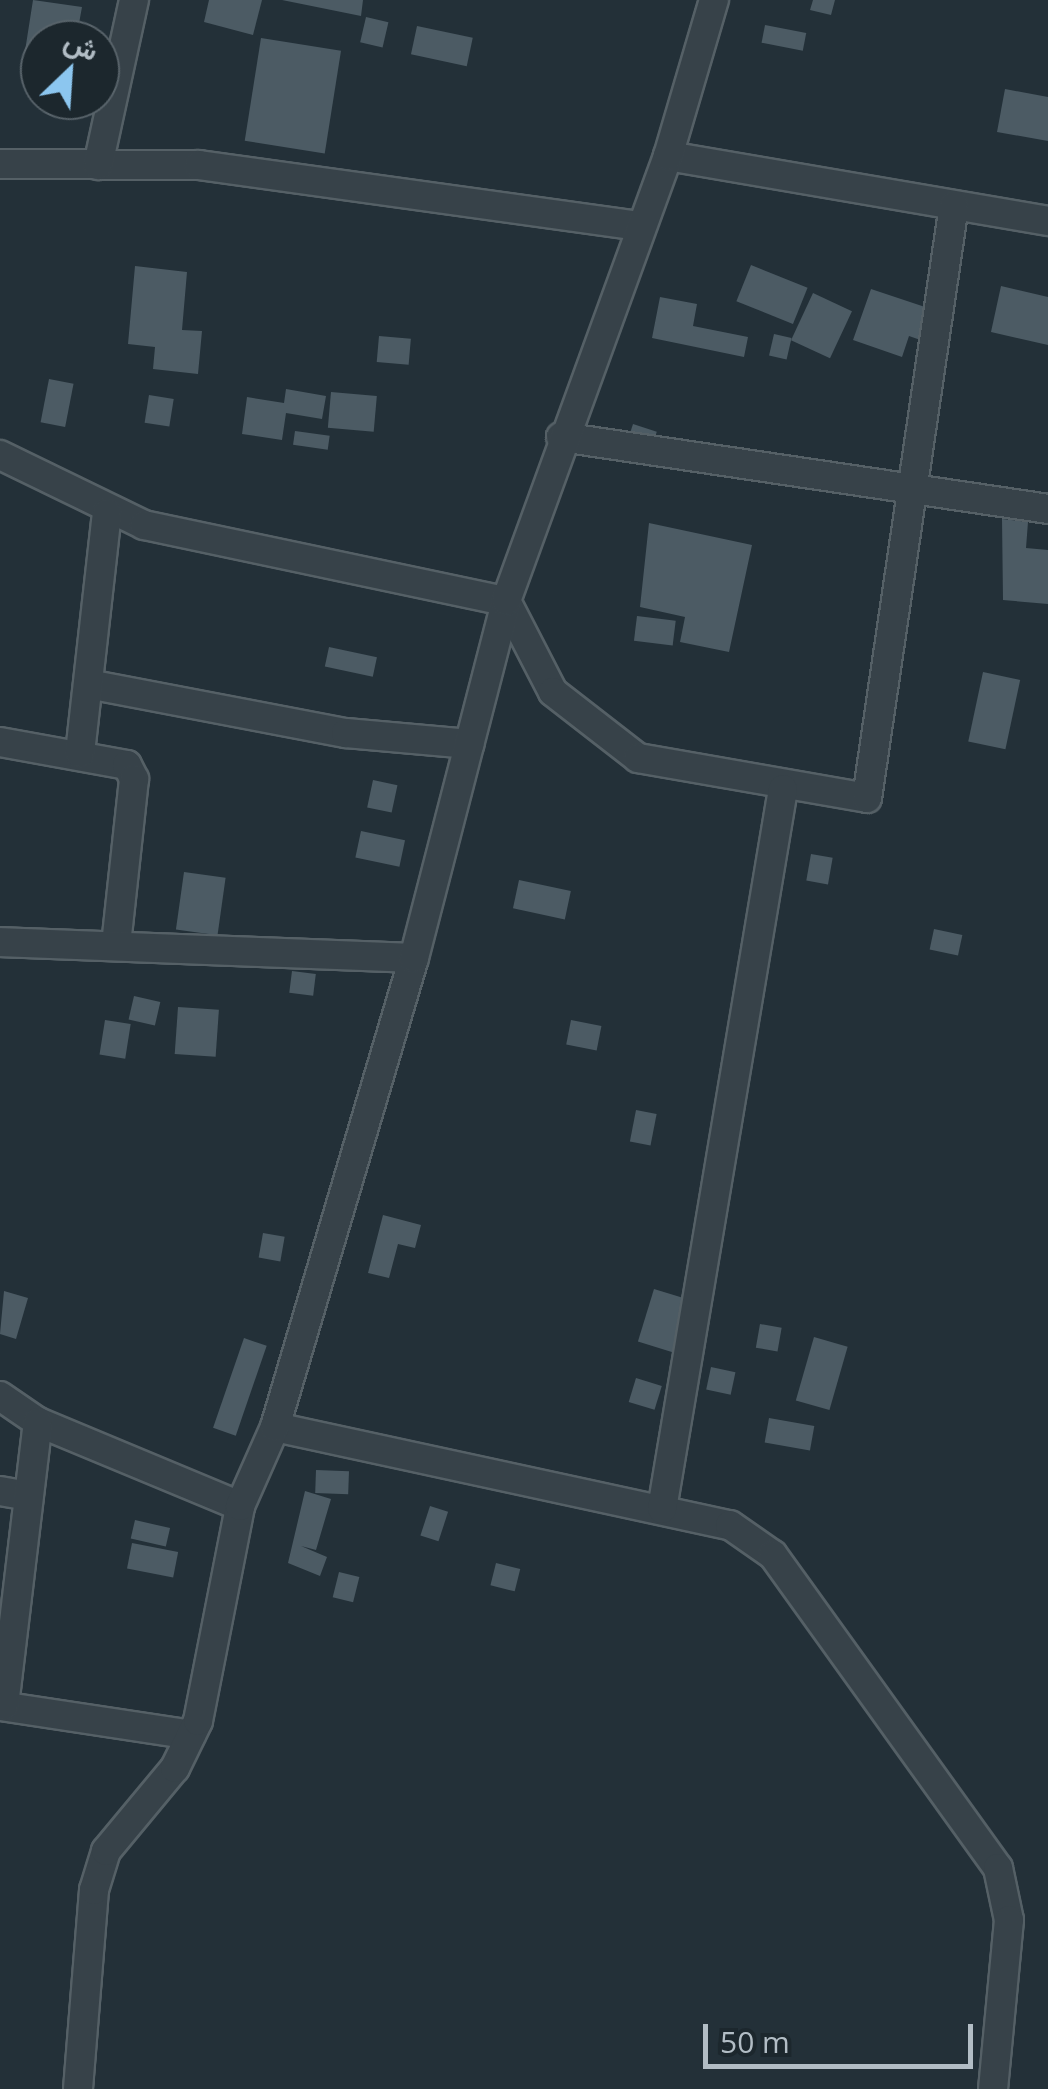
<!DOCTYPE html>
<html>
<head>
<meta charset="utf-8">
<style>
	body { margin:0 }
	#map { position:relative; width:1048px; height:2089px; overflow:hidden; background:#233038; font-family:"Open Sans",Vazirmatn,sans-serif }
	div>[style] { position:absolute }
	.building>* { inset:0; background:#4c5b64; transform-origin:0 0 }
	.roads { filter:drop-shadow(2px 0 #556066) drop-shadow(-2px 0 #556066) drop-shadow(0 2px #556066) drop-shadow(0 -2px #556066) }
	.street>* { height:28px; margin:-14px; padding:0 14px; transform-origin:14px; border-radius:14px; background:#374249 }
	span { translate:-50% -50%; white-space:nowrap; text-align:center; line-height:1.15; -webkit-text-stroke:10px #1c272d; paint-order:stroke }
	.north { position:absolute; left:20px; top:20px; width:100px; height:100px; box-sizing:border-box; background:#1c272d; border:2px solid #58636a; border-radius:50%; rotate:25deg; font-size:28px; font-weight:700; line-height:40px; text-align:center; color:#b2bdc5 }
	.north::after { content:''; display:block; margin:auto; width:35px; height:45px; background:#8cc6ef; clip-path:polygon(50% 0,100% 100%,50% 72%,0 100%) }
	.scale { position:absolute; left:703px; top:2024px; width:270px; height:45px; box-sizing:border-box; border:5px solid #b2bdc5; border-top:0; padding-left:12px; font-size:30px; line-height:35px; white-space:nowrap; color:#b2bdc5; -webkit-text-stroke:8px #1c272d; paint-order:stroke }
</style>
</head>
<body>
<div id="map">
	<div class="building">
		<div style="clip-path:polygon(33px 0,82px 7px,76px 40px,40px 40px,40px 53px,25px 51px)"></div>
		<div style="clip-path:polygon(209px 0,262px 0,253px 35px,204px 22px)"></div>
		<div style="clip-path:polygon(282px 0,363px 0,361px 16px)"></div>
		<div style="clip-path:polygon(813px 0,835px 0,831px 15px,810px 10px)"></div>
		<div style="left:366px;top:17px;width:23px;height:26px;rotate:13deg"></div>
		<div style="left:765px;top:25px;width:42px;height:18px;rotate:11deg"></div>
		<div style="left:417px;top:26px;width:57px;height:29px;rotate:12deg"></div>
		<div style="left:261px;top:38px;width:81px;height:104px;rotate:9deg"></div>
		<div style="clip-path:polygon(1005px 89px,1048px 97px,1048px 141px,997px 132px)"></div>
		<div style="left:751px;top:265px;width:61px;height:39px;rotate:22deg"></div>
		<div style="clip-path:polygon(135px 266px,187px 272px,182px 330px,202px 331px,198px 374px,153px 369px,155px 347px,128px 344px)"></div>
		<div style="clip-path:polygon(1001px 286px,1048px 297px,1048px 345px,991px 332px)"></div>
		<div style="clip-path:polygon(871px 289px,940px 312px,929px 343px,909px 336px,902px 357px,853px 340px)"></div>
		<div style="left:813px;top:293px;width:43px;height:52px;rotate:25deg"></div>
		<div style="clip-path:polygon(660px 297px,697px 304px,693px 326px,748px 337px,744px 357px,652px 338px)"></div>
		<div style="left:774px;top:334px;width:18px;height:22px;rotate:13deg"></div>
		<div style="left:379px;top:336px;width:32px;height:26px;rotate:5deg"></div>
		<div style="left:49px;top:379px;width:25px;height:44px;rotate:11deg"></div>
		<div style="clip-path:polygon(286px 389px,326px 396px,322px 419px,286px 413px,282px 440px,242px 434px,247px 397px,284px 403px)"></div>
		<div style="left:331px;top:392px;width:46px;height:36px;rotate:5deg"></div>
		<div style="left:149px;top:395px;width:25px;height:28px;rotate:9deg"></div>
		<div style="left:633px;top:424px;width:25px;height:29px;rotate:18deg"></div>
		<div style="left:295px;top:431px;width:35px;height:14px;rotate:8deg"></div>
		<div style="clip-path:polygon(1002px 519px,1028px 522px,1026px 548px,1048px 550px,1048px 604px,1003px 600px)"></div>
		<div style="clip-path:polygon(649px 523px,752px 545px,729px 652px,680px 642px,685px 617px,640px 607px)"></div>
		<div style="left:637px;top:616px;width:39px;height:25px;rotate:7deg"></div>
		<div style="left:329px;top:647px;width:49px;height:20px;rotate:12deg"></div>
		<div style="left:983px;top:672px;width:38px;height:71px;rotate:12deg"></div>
		<div style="left:373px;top:780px;width:25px;height:28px;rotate:12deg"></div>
		<div style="left:361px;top:831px;width:45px;height:27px;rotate:12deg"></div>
		<div style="left:811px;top:854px;width:22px;height:27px;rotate:10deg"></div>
		<div style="left:184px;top:872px;width:42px;height:58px;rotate:8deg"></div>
		<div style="left:519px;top:880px;width:53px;height:29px;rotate:12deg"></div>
		<div style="left:934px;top:929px;width:29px;height:21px;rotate:12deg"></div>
		<div style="left:292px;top:971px;width:24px;height:22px;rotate:7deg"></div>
		<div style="left:134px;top:996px;width:27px;height:24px;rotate:13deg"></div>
		<div style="left:178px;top:1007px;width:41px;height:47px;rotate:4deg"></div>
		<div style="left:105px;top:1020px;width:26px;height:35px;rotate:9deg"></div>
		<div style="left:571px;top:1020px;width:31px;height:25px;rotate:11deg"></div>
		<div style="left:636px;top:1110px;width:21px;height:32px;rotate:11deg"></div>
		<div style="clip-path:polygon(383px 1215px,421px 1225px,415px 1248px,398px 1244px,389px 1278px,368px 1273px)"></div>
		<div style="left:263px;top:1233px;width:22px;height:25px;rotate:10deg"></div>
		<div style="left:654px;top:1289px;width:48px;height:55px;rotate:17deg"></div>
		<div style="clip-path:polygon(4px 1291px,28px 1298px,16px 1339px,0 1334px)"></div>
		<div style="left:760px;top:1324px;width:22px;height:24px;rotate:10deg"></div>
		<div style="left:814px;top:1337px;width:35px;height:66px;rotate:16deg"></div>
		<div style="left:244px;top:1338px;width:24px;height:95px;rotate:19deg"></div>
		<div style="left:711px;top:1367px;width:25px;height:23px;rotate:12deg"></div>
		<div style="left:636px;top:1378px;width:27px;height:25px;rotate:17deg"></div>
		<div style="left:769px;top:1418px;width:46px;height:25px;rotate:10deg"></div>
		<div style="left:316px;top:1470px;width:33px;height:23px;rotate:2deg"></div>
		<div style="clip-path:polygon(305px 1491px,331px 1499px,316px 1550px,301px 1546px,327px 1557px,320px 1576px,288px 1563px)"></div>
		<div style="left:430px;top:1506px;width:19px;height:31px;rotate:18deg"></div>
		<div style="left:135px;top:1520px;width:36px;height:19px;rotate:13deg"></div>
		<div style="left:132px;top:1543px;width:47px;height:26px;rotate:11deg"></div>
		<div style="left:496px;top:1563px;width:25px;height:23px;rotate:14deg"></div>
		<div style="left:339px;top:1572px;width:21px;height:26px;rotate:14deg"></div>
	</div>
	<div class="roads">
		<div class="street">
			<div style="left:668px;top:156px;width:386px;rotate:9.7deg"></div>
			<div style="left:0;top:164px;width:199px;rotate:0.3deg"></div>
			<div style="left:199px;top:165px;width:446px;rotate:7.9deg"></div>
			<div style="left:98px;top:165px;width:169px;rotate:-77.7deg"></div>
			<div style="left:561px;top:437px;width:492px;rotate:8.4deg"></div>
			<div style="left:0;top:455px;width:160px;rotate:25.9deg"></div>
			<div style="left:144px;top:525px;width:370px;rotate:11.9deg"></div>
			<div style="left:506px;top:601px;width:102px;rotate:62.7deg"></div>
			<div style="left:553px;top:692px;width:108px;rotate:37.8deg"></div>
			<div style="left:638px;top:758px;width:232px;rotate:9.9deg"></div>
			<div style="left:867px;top:798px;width:599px;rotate:-81.65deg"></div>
			<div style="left:88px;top:684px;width:263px;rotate:10.8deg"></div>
			<div style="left:346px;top:733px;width:124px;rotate:5.1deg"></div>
			<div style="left:0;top:742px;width:129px;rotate:10.3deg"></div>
			<div style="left:127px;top:765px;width:16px;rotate:63deg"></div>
			<div style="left:134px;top:779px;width:167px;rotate:96.2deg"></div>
			<div style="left:80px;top:753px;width:241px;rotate:-83.6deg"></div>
			<div style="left:0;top:942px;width:414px;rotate:2.2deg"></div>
			<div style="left:0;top:1396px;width:46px;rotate:34.4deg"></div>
			<div style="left:38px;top:1422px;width:219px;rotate:22.6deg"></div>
			<div style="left:275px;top:1427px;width:465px;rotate:12.2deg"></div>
			<div style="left:730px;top:1525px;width:52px;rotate:34.9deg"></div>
			<div style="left:773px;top:1555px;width:385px;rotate:54.3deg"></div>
			<div style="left:998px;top:1868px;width:53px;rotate:78.1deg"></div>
			<div style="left:1009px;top:1920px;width:170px;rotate:95.4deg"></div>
			<div style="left:0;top:1491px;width:29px;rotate:10deg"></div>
			<div style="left:662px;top:1509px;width:730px;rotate:-80.46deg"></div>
			<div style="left:0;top:1706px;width:193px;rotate:8.6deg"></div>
			<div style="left:4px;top:1706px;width:286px;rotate:-83.2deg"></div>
			<div style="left:78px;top:2089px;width:200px;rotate:-85.4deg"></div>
			<div style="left:94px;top:1890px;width:41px;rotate:-72.9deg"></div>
			<div style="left:106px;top:1851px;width:108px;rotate:-50.3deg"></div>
			<div style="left:175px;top:1768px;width:52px;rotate:-63.9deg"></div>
			<div style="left:198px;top:1721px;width:219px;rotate:-78.9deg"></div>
			<div style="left:240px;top:1506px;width:86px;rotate:-66.1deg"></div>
			<div style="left:275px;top:1427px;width:489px;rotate:-73.5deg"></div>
			<div style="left:414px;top:958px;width:369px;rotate:-75.5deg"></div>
			<div style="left:506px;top:601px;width:474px;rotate:-70deg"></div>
			<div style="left:668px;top:156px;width:163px;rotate:-73.6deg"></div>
		</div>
	</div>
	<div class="north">ش</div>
	<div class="scale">50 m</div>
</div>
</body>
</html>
